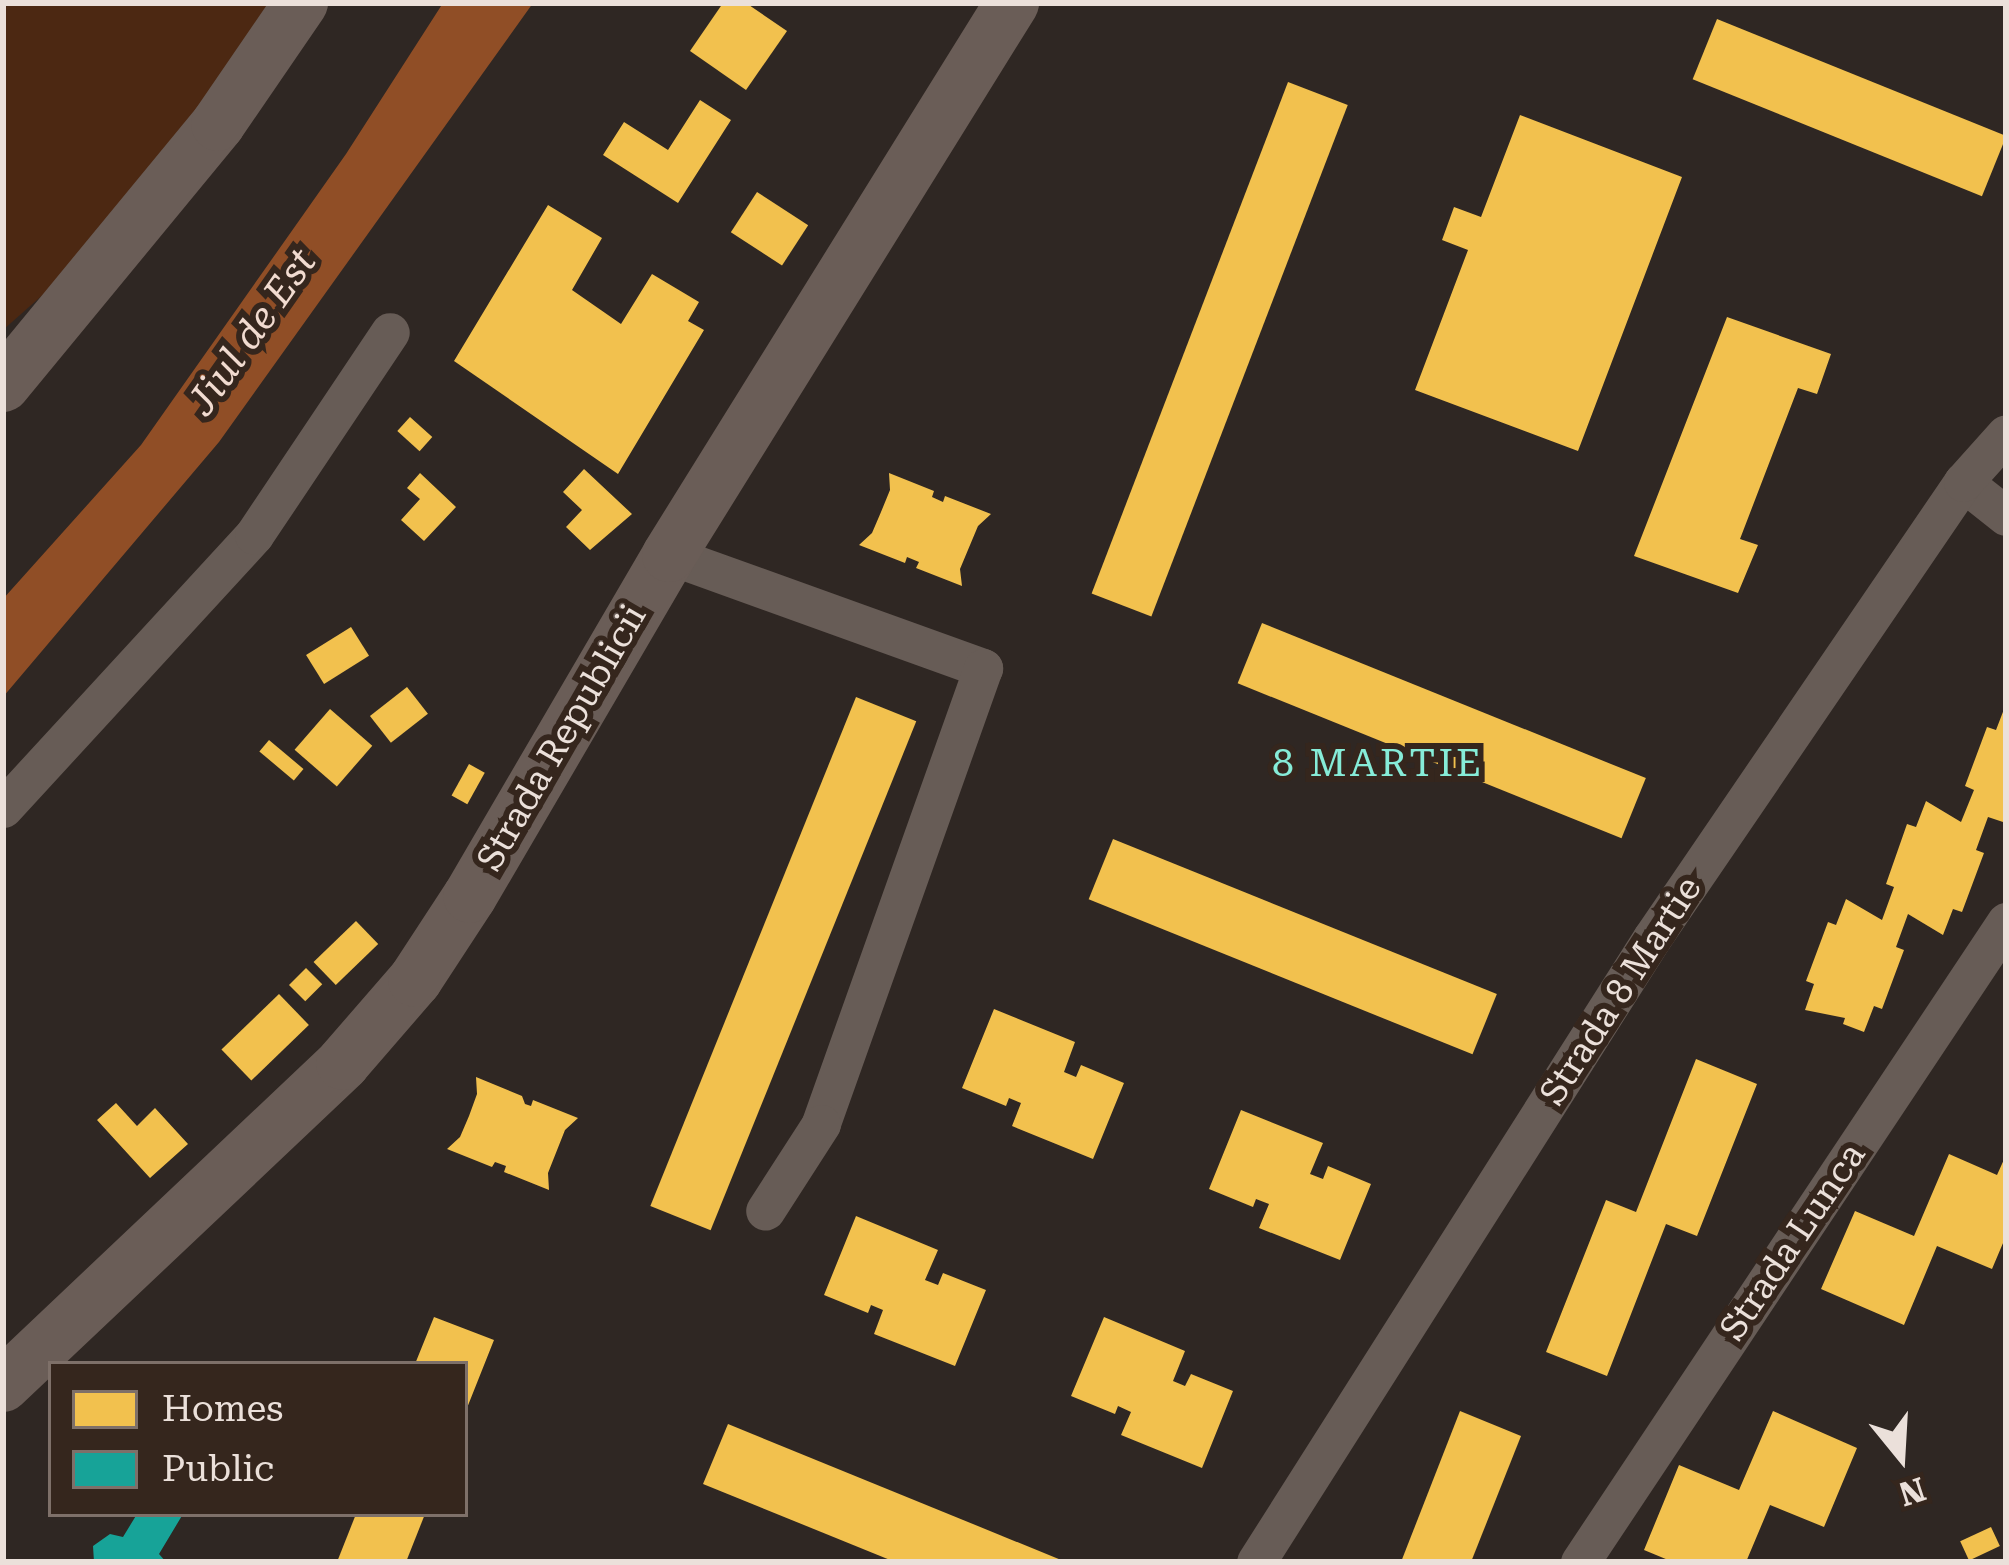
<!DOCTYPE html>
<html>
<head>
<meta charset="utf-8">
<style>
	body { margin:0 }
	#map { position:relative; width:2009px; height:1565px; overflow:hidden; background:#2f2723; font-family:"Roboto Serif",serif }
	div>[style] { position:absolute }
	.green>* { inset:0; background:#4c2812 }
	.water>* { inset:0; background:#904e26 }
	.homes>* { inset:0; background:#f2c14e; transform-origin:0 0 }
	.public>* { inset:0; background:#17a398 }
	.street>* { height:39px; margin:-19.5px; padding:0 19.5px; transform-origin:19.5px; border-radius:19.5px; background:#675c56 }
	.secondary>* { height:54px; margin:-27px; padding:0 27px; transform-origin:27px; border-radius:27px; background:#6a5d57 }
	span { translate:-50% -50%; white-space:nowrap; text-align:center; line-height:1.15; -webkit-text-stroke:12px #35261d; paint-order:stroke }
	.street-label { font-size:36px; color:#ebe0da }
	.water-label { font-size:39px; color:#f1dbd0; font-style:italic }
	.neighbourhood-label { font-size:39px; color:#86ecd8; letter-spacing:3px }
	.frame { position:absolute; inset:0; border:6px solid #ebe0da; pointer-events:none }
	.legend { position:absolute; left:48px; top:1361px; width:420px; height:156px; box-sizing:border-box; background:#35261d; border:3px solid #7e7069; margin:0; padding:15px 21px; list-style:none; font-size:36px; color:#ebe0da }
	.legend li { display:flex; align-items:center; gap:24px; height:60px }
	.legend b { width:60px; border:3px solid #7e7069 }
	.north { position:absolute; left:1841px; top:1397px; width:120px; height:120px; -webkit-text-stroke:9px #35261d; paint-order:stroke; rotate:162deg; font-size:33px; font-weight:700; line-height:48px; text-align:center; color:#ebe0da }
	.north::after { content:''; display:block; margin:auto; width:42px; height:54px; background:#ebe0da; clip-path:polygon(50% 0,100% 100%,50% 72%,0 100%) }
</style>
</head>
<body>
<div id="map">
	<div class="green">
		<div style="clip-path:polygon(3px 3px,269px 3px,219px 80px,73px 268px,3px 330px)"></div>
	</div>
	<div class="water">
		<div style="clip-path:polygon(443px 3px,533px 3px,219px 442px,3px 697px,3px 599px,141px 445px,346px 154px)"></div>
	</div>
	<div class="homes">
		<div style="clip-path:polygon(723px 3px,746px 3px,787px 31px,746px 90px,690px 51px)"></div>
		<div style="left:1717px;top:19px;width:312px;height:65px;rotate:22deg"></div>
		<div style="left:1288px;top:82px;width:64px;height:548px;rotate:21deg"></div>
		<div style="clip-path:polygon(700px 100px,731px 120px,678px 203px,603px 155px,624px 122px,668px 150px)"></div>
		<div style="clip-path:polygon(1520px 115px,1682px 177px,1578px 451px,1415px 390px,1468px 250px,1442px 240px,1454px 207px,1481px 217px)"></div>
		<div style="left:757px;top:192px;width:61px;height:48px;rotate:33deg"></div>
		<div style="clip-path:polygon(548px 205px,602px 238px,572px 290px,621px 324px,652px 274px,699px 302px,688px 321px,704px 330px,618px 474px,454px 361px)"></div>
		<div style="clip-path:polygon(1727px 317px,1831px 354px,1817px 394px,1798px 388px,1740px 539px,1758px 545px,1738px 593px,1634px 556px)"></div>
		<div style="left:410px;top:417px;width:30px;height:19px;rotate:42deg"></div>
		<div style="clip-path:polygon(584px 469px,632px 514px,590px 550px,566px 527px,582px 510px,563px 492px)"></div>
		<div style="clip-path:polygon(420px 473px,456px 507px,424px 541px,401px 520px,420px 499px,407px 488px)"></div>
		<div style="clip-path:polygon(889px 473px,934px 491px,932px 497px,943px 502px,945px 496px,991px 514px,978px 526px,960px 569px,962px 586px,916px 568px,919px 562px,907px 557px,905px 563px,859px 545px,872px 533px,881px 512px,890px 490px)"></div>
		<div style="left:1262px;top:623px;width:414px;height:65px;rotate:22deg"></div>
		<div style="left:351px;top:627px;width:34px;height:53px;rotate:58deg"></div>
		<div style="left:407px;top:687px;width:34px;height:47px;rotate:52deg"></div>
		<div style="left:856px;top:697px;width:65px;height:549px;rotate:22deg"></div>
		<div style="clip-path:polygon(2006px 704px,2006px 823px,1988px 817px,1976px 850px,1984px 853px,1962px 912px,1953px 909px,1943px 935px,1908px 914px,1896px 947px,1904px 950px,1882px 1009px,1874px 1006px,1864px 1032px,1843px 1024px,1845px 1018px,1805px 1010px,1814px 984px,1806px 981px,1828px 922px,1836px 925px,1846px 899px,1882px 920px,1894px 887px,1886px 884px,1907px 824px,1916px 827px,1926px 801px,1961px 822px,1974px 790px,1965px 786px,1987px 727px,1996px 730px)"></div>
		<div style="left:330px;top:709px;width:56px;height:54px;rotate:41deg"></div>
		<div style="left:269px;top:740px;width:45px;height:15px;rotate:40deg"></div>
		<div style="left:469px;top:764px;width:18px;height:36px;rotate:29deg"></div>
		<div style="left:1113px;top:839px;width:414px;height:65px;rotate:22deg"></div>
		<div style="left:356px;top:921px;width:32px;height:59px;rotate:46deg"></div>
		<div style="left:306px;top:968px;width:23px;height:24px;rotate:45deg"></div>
		<div style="left:279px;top:994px;width:43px;height:80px;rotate:46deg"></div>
		<div style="clip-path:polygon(994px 1009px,1075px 1042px,1064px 1072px,1076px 1077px,1081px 1065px,1124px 1083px,1093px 1159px,1012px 1126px,1021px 1103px,1009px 1098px,1006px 1106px,962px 1088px)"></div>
		<div style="clip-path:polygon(1696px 1059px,1757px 1084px,1697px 1236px,1666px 1224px,1607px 1376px,1546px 1352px,1606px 1200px,1636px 1212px)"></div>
		<div style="clip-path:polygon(476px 1077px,522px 1096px,525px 1104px,531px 1106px,533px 1100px,578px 1118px,565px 1130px,548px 1173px,549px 1190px,504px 1172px,506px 1166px,495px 1162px,492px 1167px,447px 1149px,460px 1137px,469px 1116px,477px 1094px)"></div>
		<div style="clip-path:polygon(116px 1103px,137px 1126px,155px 1108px,188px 1144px,150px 1178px,97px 1120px)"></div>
		<div style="clip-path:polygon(1241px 1110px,1323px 1143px,1310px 1174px,1323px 1179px,1328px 1166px,1371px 1184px,1340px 1260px,1259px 1228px,1269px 1204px,1256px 1199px,1253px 1207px,1209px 1189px)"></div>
		<div style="clip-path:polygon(1949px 1154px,1997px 1175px,2006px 1155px,2006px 1236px,1992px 1269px,1937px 1246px,1904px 1325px,1821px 1289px,1855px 1211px,1914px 1236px)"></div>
		<div style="clip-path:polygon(856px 1216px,938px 1250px,925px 1280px,938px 1285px,943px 1273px,986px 1290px,955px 1366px,874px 1334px,883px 1310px,871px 1305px,868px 1313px,824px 1295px)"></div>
		<div style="clip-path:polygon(434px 1317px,494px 1340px,465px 1413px,465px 1364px,415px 1364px)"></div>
		<div style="clip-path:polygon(1104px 1317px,1185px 1351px,1173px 1381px,1185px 1386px,1191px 1374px,1233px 1391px,1202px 1468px,1121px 1435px,1131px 1412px,1118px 1406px,1115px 1414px,1071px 1396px)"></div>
		<div style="clip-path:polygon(1460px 1411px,1521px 1436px,1471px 1562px,1401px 1562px)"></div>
		<div style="clip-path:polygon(1773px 1411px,1857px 1448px,1824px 1527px,1770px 1505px,1746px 1562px,1673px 1562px,1644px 1550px,1679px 1465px,1739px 1490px)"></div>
		<div style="clip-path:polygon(728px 1424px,1066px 1562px,895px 1562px,703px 1484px)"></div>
		<div style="clip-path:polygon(356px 1514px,425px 1514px,406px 1562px,337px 1562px)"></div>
		<div style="left:1991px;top:1527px;width:21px;height:34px;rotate:65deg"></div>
	</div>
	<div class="public">
		<div style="clip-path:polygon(137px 1514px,183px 1514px,159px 1554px,166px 1562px,94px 1562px,93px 1546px,110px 1534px,123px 1537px)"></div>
	</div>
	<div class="street">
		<div style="left:1963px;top:482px;width:55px;rotate:38.3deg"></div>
		<div style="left:669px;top:555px;width:334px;rotate:19.8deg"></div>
		<div style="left:983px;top:668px;width:484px;rotate:109.6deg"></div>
		<div style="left:821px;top:1124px;width:103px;rotate:122.8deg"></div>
		<div style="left:3px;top:808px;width:371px;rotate:-47.4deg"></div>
		<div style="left:254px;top:535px;width:244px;rotate:-56.2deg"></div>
		<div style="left:1256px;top:1562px;width:739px;rotate:-57.6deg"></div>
		<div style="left:1652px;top:938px;width:552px;rotate:-55.71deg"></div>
		<div style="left:1963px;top:482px;width:64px;rotate:-48.1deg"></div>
		<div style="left:1580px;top:1562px;width:769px;rotate:-56.35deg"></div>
	</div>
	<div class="secondary">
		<div style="left:3px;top:385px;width:338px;rotate:-50.5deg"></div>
		<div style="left:218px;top:124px;width:147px;rotate:-55.6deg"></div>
		<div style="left:3px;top:1385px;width:468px;rotate:-43.4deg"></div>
		<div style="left:343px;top:1063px;width:110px;rotate:-49.1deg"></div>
		<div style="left:415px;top:980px;width:100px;rotate:-56.8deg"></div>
		<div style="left:470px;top:896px;width:395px;rotate:-59.7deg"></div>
		<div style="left:669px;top:555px;width:650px;rotate:-58.14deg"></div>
	</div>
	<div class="street-label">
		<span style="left:562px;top:738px;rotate:-60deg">Strada Republicii</span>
		<span style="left:1621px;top:991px;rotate:-57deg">Strada 8 Martie</span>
		<span style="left:1793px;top:1242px;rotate:-56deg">Strada Lunca</span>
	</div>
	<div class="water-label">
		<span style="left:252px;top:332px;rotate:-55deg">Jiul de Est</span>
	</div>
	<div class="neighbourhood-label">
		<span style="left:1378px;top:763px">8 MARTIE</span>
	</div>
	<div class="frame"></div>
	<ul class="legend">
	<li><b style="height:33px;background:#f2c14e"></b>Homes</li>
	<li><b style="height:33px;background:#17a398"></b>Public</li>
	</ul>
	<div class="north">N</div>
</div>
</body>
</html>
